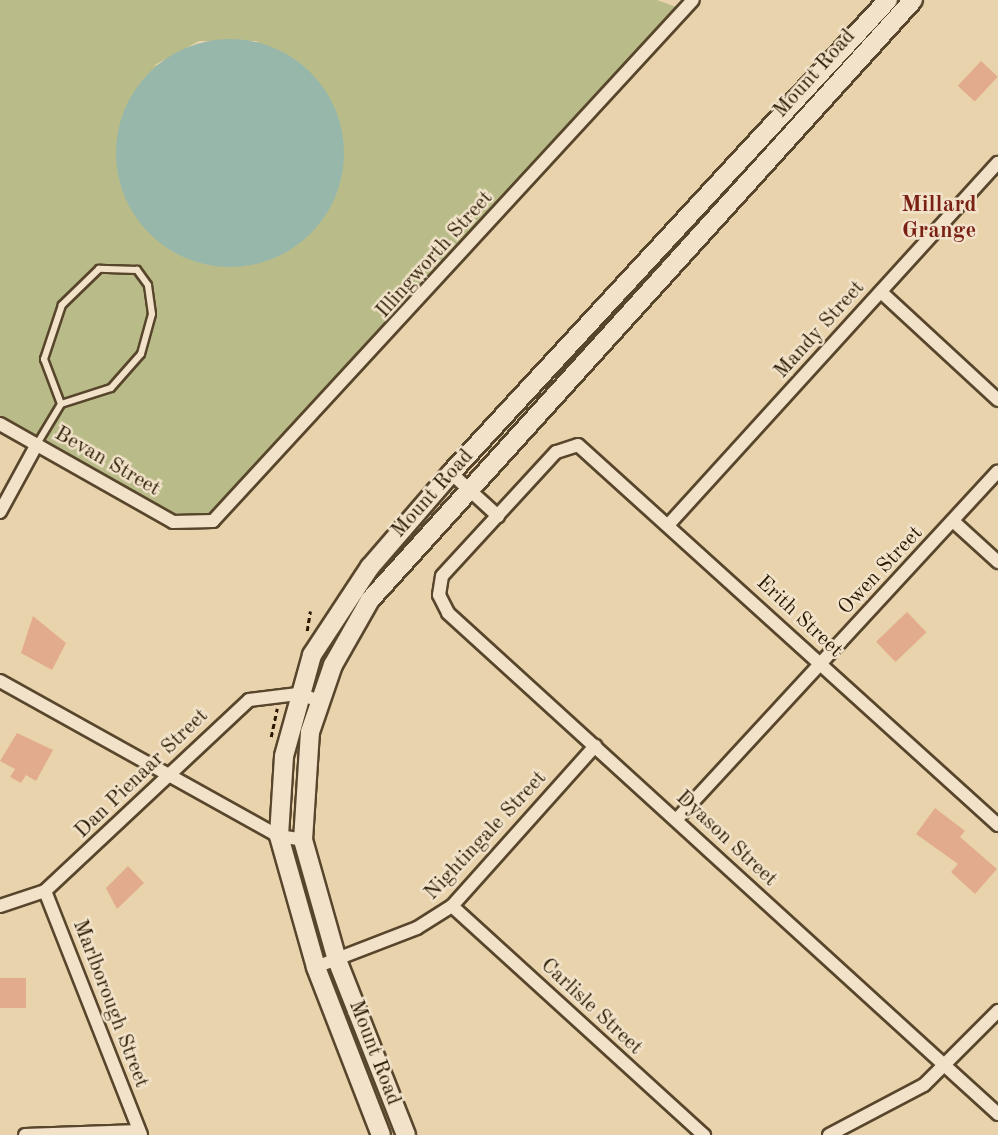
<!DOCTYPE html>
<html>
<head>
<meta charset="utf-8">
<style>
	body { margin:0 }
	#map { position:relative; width:998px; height:1135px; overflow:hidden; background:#e9d3ac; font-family:"Old Standard TT",serif }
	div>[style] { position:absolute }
	.green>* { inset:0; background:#b9bc88 }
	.water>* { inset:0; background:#97b7ab }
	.round { border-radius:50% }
	.building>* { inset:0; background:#e2ab8e; transform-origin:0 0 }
	.path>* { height:2.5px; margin-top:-1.25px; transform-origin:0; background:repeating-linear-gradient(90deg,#271701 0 5px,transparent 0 8.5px) }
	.roads { filter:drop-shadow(2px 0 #58462c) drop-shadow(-2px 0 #58462c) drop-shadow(0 2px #58462c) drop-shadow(0 -2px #58462c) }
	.service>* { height:6px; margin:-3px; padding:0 3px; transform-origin:3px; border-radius:3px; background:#f1e2c9 }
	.minor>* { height:12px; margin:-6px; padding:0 6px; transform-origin:6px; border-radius:6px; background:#f1e2c9 }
	.secondary>* { height:18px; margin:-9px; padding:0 9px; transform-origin:9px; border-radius:9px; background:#f1e2c9 }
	span { translate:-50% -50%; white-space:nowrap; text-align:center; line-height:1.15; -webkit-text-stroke:5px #f1e2c9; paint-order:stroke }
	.street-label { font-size:21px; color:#271701 }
	.neighbourhood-label { font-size:23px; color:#7a1f14; font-weight:700 }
</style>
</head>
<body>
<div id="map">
	<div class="green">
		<div style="clip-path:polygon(evenodd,0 0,657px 0,676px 7px,221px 507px,207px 516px,181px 517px,0 416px,0 0,199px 41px,259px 41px,153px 66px,199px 41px)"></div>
	</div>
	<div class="water">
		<div class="round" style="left:116px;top:39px;width:228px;height:228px"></div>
	</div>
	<div class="building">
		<div style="left:981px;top:61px;width:23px;height:34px;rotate:43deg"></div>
		<div style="left:907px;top:612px;width:28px;height:43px;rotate:46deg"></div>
		<div style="clip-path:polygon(33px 616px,66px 643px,52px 670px,21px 653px)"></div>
		<div style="clip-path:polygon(17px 733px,53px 750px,36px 781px,26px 775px,21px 783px,10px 777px,15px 769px,0 761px)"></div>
		<div style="clip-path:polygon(935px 808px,965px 831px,960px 837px,997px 869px,975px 894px,951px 872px,958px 864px,916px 834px)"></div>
		<div style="clip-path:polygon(128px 866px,144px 883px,117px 909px,106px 888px)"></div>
		<div style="left:0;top:978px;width:26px;height:30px"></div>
	</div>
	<div class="path">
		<div style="left:307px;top:631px;width:20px;rotate:-81deg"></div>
		<div style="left:271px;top:737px;width:29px;rotate:-78deg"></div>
	</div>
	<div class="roads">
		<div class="service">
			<div style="left:37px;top:444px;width:47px;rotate:-59deg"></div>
			<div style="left:61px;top:404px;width:52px;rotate:-17.7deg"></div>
			<div style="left:111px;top:388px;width:45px;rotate:-48.6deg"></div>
			<div style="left:141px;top:354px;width:41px;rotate:-74.6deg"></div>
			<div style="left:152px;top:314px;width:29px;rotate:-98deg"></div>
			<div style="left:148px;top:285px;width:19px;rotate:-126deg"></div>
			<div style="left:137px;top:270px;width:38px;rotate:-178deg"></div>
			<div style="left:99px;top:269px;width:52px;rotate:135.8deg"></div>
			<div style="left:62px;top:305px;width:57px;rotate:108.4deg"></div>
			<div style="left:44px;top:359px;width:48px;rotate:69.3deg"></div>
		</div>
		<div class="minor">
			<div style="left:881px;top:292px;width:159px;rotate:42.7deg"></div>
			<div style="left:0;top:424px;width:199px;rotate:29.5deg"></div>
			<div style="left:173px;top:522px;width:40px;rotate:-1.4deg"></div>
			<div style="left:213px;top:521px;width:708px;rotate:-47.35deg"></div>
			<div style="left:451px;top:473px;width:64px;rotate:42.5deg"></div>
			<div style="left:0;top:512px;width:77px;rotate:-61.4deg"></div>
			<div style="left:953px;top:521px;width:61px;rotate:42.3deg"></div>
			<div style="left:670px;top:523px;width:487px;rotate:-47.7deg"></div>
			<div style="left:0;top:681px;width:319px;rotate:29.1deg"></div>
			<div style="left:279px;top:836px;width:24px;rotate:9deg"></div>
			<div style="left:677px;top:819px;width:473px;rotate:-47.3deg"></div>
			<div style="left:998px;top:825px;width:566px;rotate:-137.86deg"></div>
			<div style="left:578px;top:445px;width:23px;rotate:162deg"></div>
			<div style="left:556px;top:452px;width:168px;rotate:132.6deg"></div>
			<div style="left:442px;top:576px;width:19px;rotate:99deg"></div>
			<div style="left:439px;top:595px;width:20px;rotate:63deg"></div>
			<div style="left:448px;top:613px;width:744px;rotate:42.33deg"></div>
			<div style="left:45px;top:891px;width:262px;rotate:68.5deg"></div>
			<div style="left:0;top:906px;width:47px;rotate:-18.4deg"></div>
			<div style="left:45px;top:891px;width:279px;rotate:-43.1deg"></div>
			<div style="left:249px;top:700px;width:49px;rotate:-7deg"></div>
			<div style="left:298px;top:694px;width:21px;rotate:17deg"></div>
			<div style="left:452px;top:906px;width:341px;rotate:42.3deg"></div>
			<div style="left:316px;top:967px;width:108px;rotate:-21.1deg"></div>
			<div style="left:417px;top:928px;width:41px;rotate:-32.2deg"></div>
			<div style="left:452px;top:906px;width:215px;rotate:-48.2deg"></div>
			<div style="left:25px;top:1135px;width:114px;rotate:-2deg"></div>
			<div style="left:829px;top:1135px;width:107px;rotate:-27.8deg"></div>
			<div style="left:924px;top:1085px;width:105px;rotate:-45deg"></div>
		</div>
		<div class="secondary">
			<div style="left:381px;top:1135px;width:180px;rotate:-111.2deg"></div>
			<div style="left:316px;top:967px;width:136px;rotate:-105.8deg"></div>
			<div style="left:279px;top:836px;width:80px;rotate:-86.4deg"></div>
			<div style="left:284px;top:756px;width:105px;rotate:-74.5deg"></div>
			<div style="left:312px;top:655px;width:105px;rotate:-56.6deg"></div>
			<div style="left:370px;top:567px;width:124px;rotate:-49.2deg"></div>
			<div style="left:451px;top:473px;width:644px;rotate:-47.27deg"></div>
			<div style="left:406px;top:1135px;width:188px;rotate:-111.5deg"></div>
			<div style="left:337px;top:960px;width:125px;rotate:-105.8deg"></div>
			<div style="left:303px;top:840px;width:108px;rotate:-86.3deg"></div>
			<div style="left:310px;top:732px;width:71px;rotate:-71.1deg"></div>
			<div style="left:333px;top:665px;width:75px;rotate:-60.4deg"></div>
			<div style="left:370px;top:600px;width:809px;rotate:-47.85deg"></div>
		</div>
	</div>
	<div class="street-label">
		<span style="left:815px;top:74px;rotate:-48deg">Mount Road</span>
		<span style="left:435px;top:255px;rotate:-48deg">Illingworth Street</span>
		<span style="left:820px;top:330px;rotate:-48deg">Mandy Street</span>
		<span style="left:107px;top:462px;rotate:30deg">Bevan Street</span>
		<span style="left:433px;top:494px;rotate:-48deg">Mount Road</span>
		<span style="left:881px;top:571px;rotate:-47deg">Owen Street</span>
		<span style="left:799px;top:617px;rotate:43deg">Erith Street</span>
		<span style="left:142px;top:774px;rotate:-44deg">Dan Pienaar Street</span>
		<span style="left:486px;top:836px;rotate:-47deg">Nightingale Street</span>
		<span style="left:726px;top:839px;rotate:43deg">Dyason Street</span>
		<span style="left:110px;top:1004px;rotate:69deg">Marlborough Street</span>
		<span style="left:591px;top:1007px;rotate:43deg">Carlisle Street</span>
		<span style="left:374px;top:1053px;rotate:69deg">Mount Road</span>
	</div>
	<div class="neighbourhood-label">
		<span style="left:939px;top:218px">Millard<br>Grange</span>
	</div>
</div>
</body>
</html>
